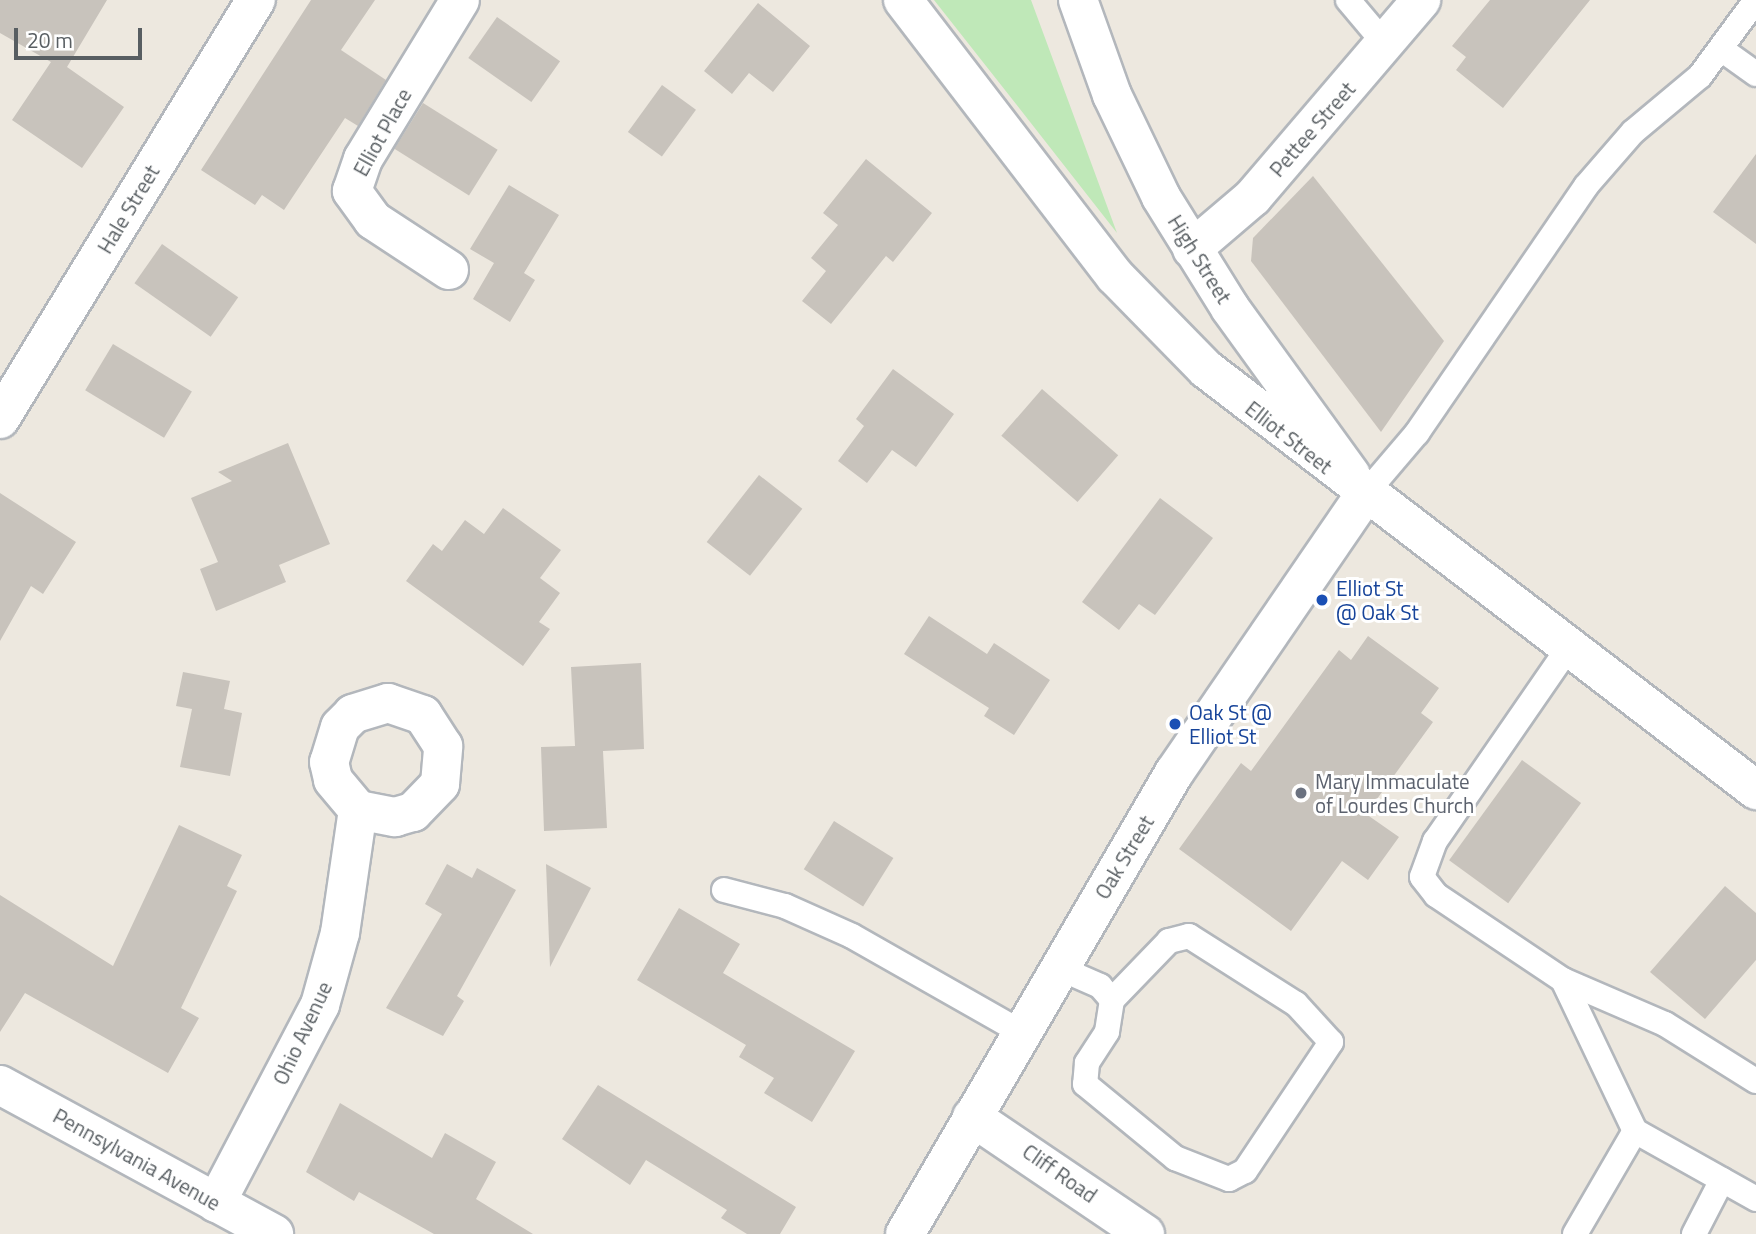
<!DOCTYPE html>
<html>
<head>
<meta charset="utf-8">
<style>
	body { margin:0 }
	#map { position:relative; width:1756px; height:1234px; overflow:hidden; background:#ede8df; font-family:"Titillium Web",sans-serif }
	div>[style] { position:absolute }
	.green>* { inset:0; background:#bfe8b8 }
	.building>* { inset:0; background:#c8c3bc; transform-origin:0 0 }
	.roads { filter:drop-shadow(2px 0 #b3b7bc) drop-shadow(-2px 0 #b3b7bc) drop-shadow(0 2px #b3b7bc) drop-shadow(0 -2px #b3b7bc) }
	.lane>* { height:24px; margin:-12px; padding:0 12px; transform-origin:12px; border-radius:12px; background:#fff }
	.street>* { height:38px; margin:-19px; padding:0 19px; transform-origin:19px; border-radius:19px; background:#fff }
	.secondary>* { height:38px; margin:-19px; padding:0 19px; transform-origin:19px; border-radius:19px; background:#fff }
	.dots>* { width:19px; height:19px; translate:-50% -50%; box-sizing:border-box; border:4px solid #fff; border-radius:50% }
	span { translate:-50% -50%; white-space:nowrap; text-align:center; line-height:1.15; -webkit-text-stroke:6px #fff; paint-order:stroke }
	.street-label { font-size:21px; color:#585e62 }
	.transit-label { font-size:21px; color:#164399 }
	.left { translate:0 -50%; text-align:left }
	.worship-label { font-size:21px; color:#5b616d }
	.scale { position:absolute; left:14px; top:28px; width:128px; height:32px; box-sizing:border-box; border:4px solid #585e62; border-top:0; padding-left:9px; font-size:21px; line-height:24px; white-space:nowrap; color:#585e62; -webkit-text-stroke:5px #fff; paint-order:stroke }
</style>
</head>
<body>
<div id="map">
	<div class="green">
		<div style="clip-path:polygon(934px 0,1031px 0,1117px 233px,1016px 104px)"></div>
	</div>
	<div class="building">
		<div style="clip-path:polygon(0 0,107px 0,67px 67px,124px 107px,82px 168px,12px 120px,51px 62px,0 33px)"></div>
		<div style="clip-path:polygon(311px 0,375px 0,341px 50px,386px 80px,358px 126px,345px 118px,284px 210px,262px 195px,255px 205px,201px 170px)"></div>
		<div style="clip-path:polygon(1490px 0,1590px 0,1503px 108px,1456px 70px,1466px 57px,1452px 46px)"></div>
		<div style="clip-path:polygon(758px 3px,810px 46px,773px 92px,749px 73px,732px 94px,704px 71px)"></div>
		<div style="left:497px;top:17px;width:77px;height:50px;rotate:35deg"></div>
		<div style="left:662px;top:85px;width:42px;height:58px;rotate:36deg"></div>
		<div style="left:423px;top:103px;width:88px;height:54px;rotate:32deg"></div>
		<div style="clip-path:polygon(1756px 154px,1756px 244px,1713px 212px)"></div>
		<div style="clip-path:polygon(866px 159px,932px 213px,893px 262px,886px 256px,831px 324px,802px 301px,826px 271px,811px 258px,838px 225px,823px 213px)"></div>
		<div style="clip-path:polygon(1313px 176px,1444px 341px,1381px 432px,1251px 261px,1253px 238px)"></div>
		<div style="clip-path:polygon(509px 185px,559px 215px,524px 273px,535px 280px,510px 322px,473px 299px,494px 263px,470px 249px)"></div>
		<div style="left:162px;top:244px;width:93px;height:48px;rotate:35deg"></div>
		<div style="left:113px;top:344px;width:92px;height:54px;rotate:31deg"></div>
		<div style="clip-path:polygon(893px 369px,954px 414px,916px 467px,892px 450px,867px 483px,838px 461px,864px 426px,856px 419px)"></div>
		<div style="left:1042px;top:389px;width:101px;height:62px;rotate:41deg"></div>
		<div style="clip-path:polygon(288px 443px,330px 544px,279px 565px,286px 582px,216px 611px,200px 569px,218px 562px,191px 498px,232px 481px,218px 472px)"></div>
		<div style="left:759px;top:475px;width:55px;height:85px;rotate:38deg"></div>
		<div style="clip-path:polygon(0 493px,76px 542px,43px 594px,31px 586px,0 641px)"></div>
		<div style="clip-path:polygon(1160px 498px,1213px 538px,1155px 615px,1139px 604px,1119px 630px,1082px 602px)"></div>
		<div style="clip-path:polygon(503px 508px,561px 550px,540px 578px,560px 593px,539px 622px,550px 629px,523px 666px,406px 581px,433px 544px,442px 551px,465px 520px,484px 534px)"></div>
		<div style="clip-path:polygon(929px 616px,987px 654px,994px 643px,1050px 680px,1014px 735px,984px 716px,989px 708px,904px 654px)"></div>
		<div style="clip-path:polygon(1368px 636px,1439px 688px,1421px 713px,1433px 722px,1366px 814px,1399px 837px,1368px 880px,1342px 861px,1291px 931px,1179px 849px,1241px 763px,1251px 771px,1339px 650px,1351px 660px)"></div>
		<div style="clip-path:polygon(641px 663px,644px 749px,603px 751px,607px 828px,544px 831px,541px 747px,575px 746px,571px 667px)"></div>
		<div style="clip-path:polygon(183px 672px,230px 681px,224px 709px,242px 713px,230px 776px,180px 767px,192px 709px,176px 706px)"></div>
		<div style="left:1522px;top:760px;width:73px;height:124px;rotate:36deg"></div>
		<div style="left:834px;top:821px;width:70px;height:57px;rotate:32deg"></div>
		<div style="clip-path:polygon(179px 825px,242px 855px,227px 886px,237px 891px,181px 1008px,199px 1018px,168px 1073px,25px 993px,0 1032px,0 895px,113px 966px)"></div>
		<div style="clip-path:polygon(447px 864px,472px 878px,477px 868px,516px 890px,457px 996px,464px 1001px,443px 1036px,386px 1008px,442px 914px,425px 904px)"></div>
		<div style="clip-path:polygon(546px 864px,591px 888px,550px 967px)"></div>
		<div style="clip-path:polygon(1725px 886px,1756px 913px,1756px 960px,1705px 1019px,1650px 972px)"></div>
		<div style="clip-path:polygon(679px 908px,740px 944px,723px 973px,855px 1051px,812px 1122px,764px 1093px,774px 1078px,739px 1057px,746px 1045px,637px 980px)"></div>
		<div style="clip-path:polygon(598px 1085px,796px 1207px,780px 1234px,747px 1234px,721px 1218px,727px 1210px,646px 1160px,630px 1185px,562px 1139px)"></div>
		<div style="clip-path:polygon(340px 1103px,432px 1158px,445px 1133px,496px 1162px,476px 1199px,533px 1234px,434px 1234px,359px 1192px,354px 1201px,306px 1172px)"></div>
	</div>
	<div class="roads">
		<div class="lane">
			<div style="left:1348px;top:0;width:57px;rotate:49.9deg"></div>
			<div style="left:1721px;top:49px;width:43px;rotate:35.5deg"></div>
			<div style="left:1365px;top:494px;width:80px;rotate:-49.6deg"></div>
			<div style="left:1417px;top:433px;width:299px;rotate:-55.6deg"></div>
			<div style="left:1586px;top:186px;width:72px;rotate:-49deg"></div>
			<div style="left:1633px;top:132px;width:87px;rotate:-39.9deg"></div>
			<div style="left:1700px;top:76px;width:94px;rotate:-53.6deg"></div>
			<div style="left:1569px;top:647px;width:236px;rotate:124.6deg"></div>
			<div style="left:1435px;top:841px;width:38px;rotate:110deg"></div>
			<div style="left:1422px;top:877px;width:23px;rotate:52deg"></div>
			<div style="left:1436px;top:895px;width:153px;rotate:33.8deg"></div>
			<div style="left:1563px;top:980px;width:167px;rotate:64.5deg"></div>
			<div style="left:1635px;top:1131px;width:139px;rotate:29.3deg"></div>
			<div style="left:724px;top:890px;width:63px;rotate:14.7deg"></div>
			<div style="left:785px;top:906px;width:73px;rotate:24.1deg"></div>
			<div style="left:852px;top:936px;width:194px;rotate:29.6deg"></div>
			<div style="left:1059px;top:968px;width:45px;rotate:23.7deg"></div>
			<div style="left:1100px;top:986px;width:18px;rotate:49deg"></div>
			<div style="left:1112px;top:1000px;width:32px;rotate:99deg"></div>
			<div style="left:1107px;top:1032px;width:37px;rotate:123deg"></div>
			<div style="left:1087px;top:1063px;width:21px;rotate:95deg"></div>
			<div style="left:1085px;top:1084px;width:117px;rotate:39.4deg"></div>
			<div style="left:1175px;top:1158px;width:58px;rotate:21.3deg"></div>
			<div style="left:1229px;top:1179px;width:18px;rotate:-27deg"></div>
			<div style="left:1245px;top:1171px;width:155px;rotate:-56.3deg"></div>
			<div style="left:1331px;top:1042px;width:52px;rotate:-132.6deg"></div>
			<div style="left:1296px;top:1004px;width:127px;rotate:-147.6deg"></div>
			<div style="left:1189px;top:936px;width:21px;rotate:166deg"></div>
			<div style="left:1169px;top:941px;width:82px;rotate:134deg"></div>
			<div style="left:1563px;top:980px;width:111px;rotate:23.3deg"></div>
			<div style="left:1665px;top:1024px;width:107px;rotate:32.1deg"></div>
			<div style="left:1575px;top:1234px;width:119px;rotate:-59.8deg"></div>
			<div style="left:1694px;top:1234px;width:61px;rotate:-62.6deg"></div>
		</div>
		<div class="street">
			<div style="left:1078px;top:0;width:101px;rotate:70.3deg"></div>
			<div style="left:1112px;top:95px;width:113px;rotate:64.3deg"></div>
			<div style="left:1161px;top:197px;width:131px;rotate:58.1deg"></div>
			<div style="left:1230px;top:308px;width:206px;rotate:54.1deg"></div>
			<div style="left:1192px;top:249px;width:80px;rotate:-40.4deg"></div>
			<div style="left:1253px;top:197px;width:259px;rotate:-49.5deg"></div>
			<div style="left:449px;top:270px;width:91px;rotate:-146.7deg"></div>
			<div style="left:373px;top:220px;width:36px;rotate:-126deg"></div>
			<div style="left:352px;top:191px;width:34px;rotate:-71deg"></div>
			<div style="left:363px;top:159px;width:186px;rotate:-58.6deg"></div>
			<div style="left:0;top:419px;width:491px;rotate:-58.6deg"></div>
			<div style="left:0;top:1085px;width:312px;rotate:28.5deg"></div>
			<div style="left:972px;top:1117px;width:209px;rotate:34.1deg"></div>
			<div style="left:216px;top:1203px;width:224px;rotate:-62.3deg"></div>
			<div style="left:320px;top:1005px;width:75px;rotate:-74.5deg"></div>
			<div style="left:340px;top:933px;width:124px;rotate:-81.7deg"></div>
			<div style="left:358px;top:810px;width:38px;rotate:11deg"></div>
			<div style="left:395px;top:817px;width:19px;rotate:-16deg"></div>
			<div style="left:413px;top:812px;width:39px;rotate:-46deg"></div>
			<div style="left:440px;top:784px;width:38px;rotate:-85deg"></div>
			<div style="left:443px;top:746px;width:37px;rotate:-123deg"></div>
			<div style="left:423px;top:715px;width:37px;rotate:-161deg"></div>
			<div style="left:388px;top:703px;width:37px;rotate:163deg"></div>
			<div style="left:353px;top:714px;width:18px;rotate:135deg"></div>
			<div style="left:340px;top:727px;width:37px;rotate:107deg"></div>
			<div style="left:329px;top:762px;width:18px;rotate:77deg"></div>
			<div style="left:333px;top:780px;width:39px;rotate:50deg"></div>
		</div>
		<div class="secondary">
			<div style="left:903px;top:0;width:348px;rotate:52.5deg"></div>
			<div style="left:1115px;top:276px;width:130px;rotate:45.6deg"></div>
			<div style="left:1206px;top:369px;width:693px;rotate:37.43deg"></div>
			<div style="left:905px;top:1234px;width:534px;rotate:-59.74deg"></div>
			<div style="left:1174px;top:773px;width:338px;rotate:-55.6deg"></div>
		</div>
	</div>
	<div class="dots">
		<div style="left:1322px;top:600px;background:#1a4fb4"></div>
		<div style="left:1175px;top:724px;background:#1a4fb4"></div>
		<div style="left:1301px;top:793px;background:#6b7280"></div>
	</div>
	<div class="street-label">
		<span style="left:1312px;top:129px;rotate:-49deg">Pettee Street</span>
		<span style="left:382px;top:132px;rotate:-61deg">Elliot Place</span>
		<span style="left:128px;top:209px;rotate:-59deg">Hale Street</span>
		<span style="left:1200px;top:259px;rotate:58deg">High Street</span>
		<span style="left:1289px;top:437px;rotate:38deg">Elliot Street</span>
		<span style="left:1124px;top:857px;rotate:-59deg">Oak Street</span>
		<span style="left:302px;top:1033px;rotate:-65deg">Ohio Avenue</span>
		<span style="left:137px;top:1159px;rotate:29deg">Pennsylvania Avenue</span>
		<span style="left:1060px;top:1173px;rotate:35deg">Cliff Road</span>
	</div>
	<div class="transit-label">
		<span class="left" style="left:1336px;top:600px">Elliot St<br>@ Oak St</span>
		<span class="left" style="left:1189px;top:724px">Oak St @<br>Elliot St</span>
	</div>
	<div class="worship-label">
		<span class="left" style="left:1315px;top:793px">Mary Immaculate<br>of Lourdes Church</span>
	</div>
	<div class="scale">20 m</div>
</div>
</body>
</html>
